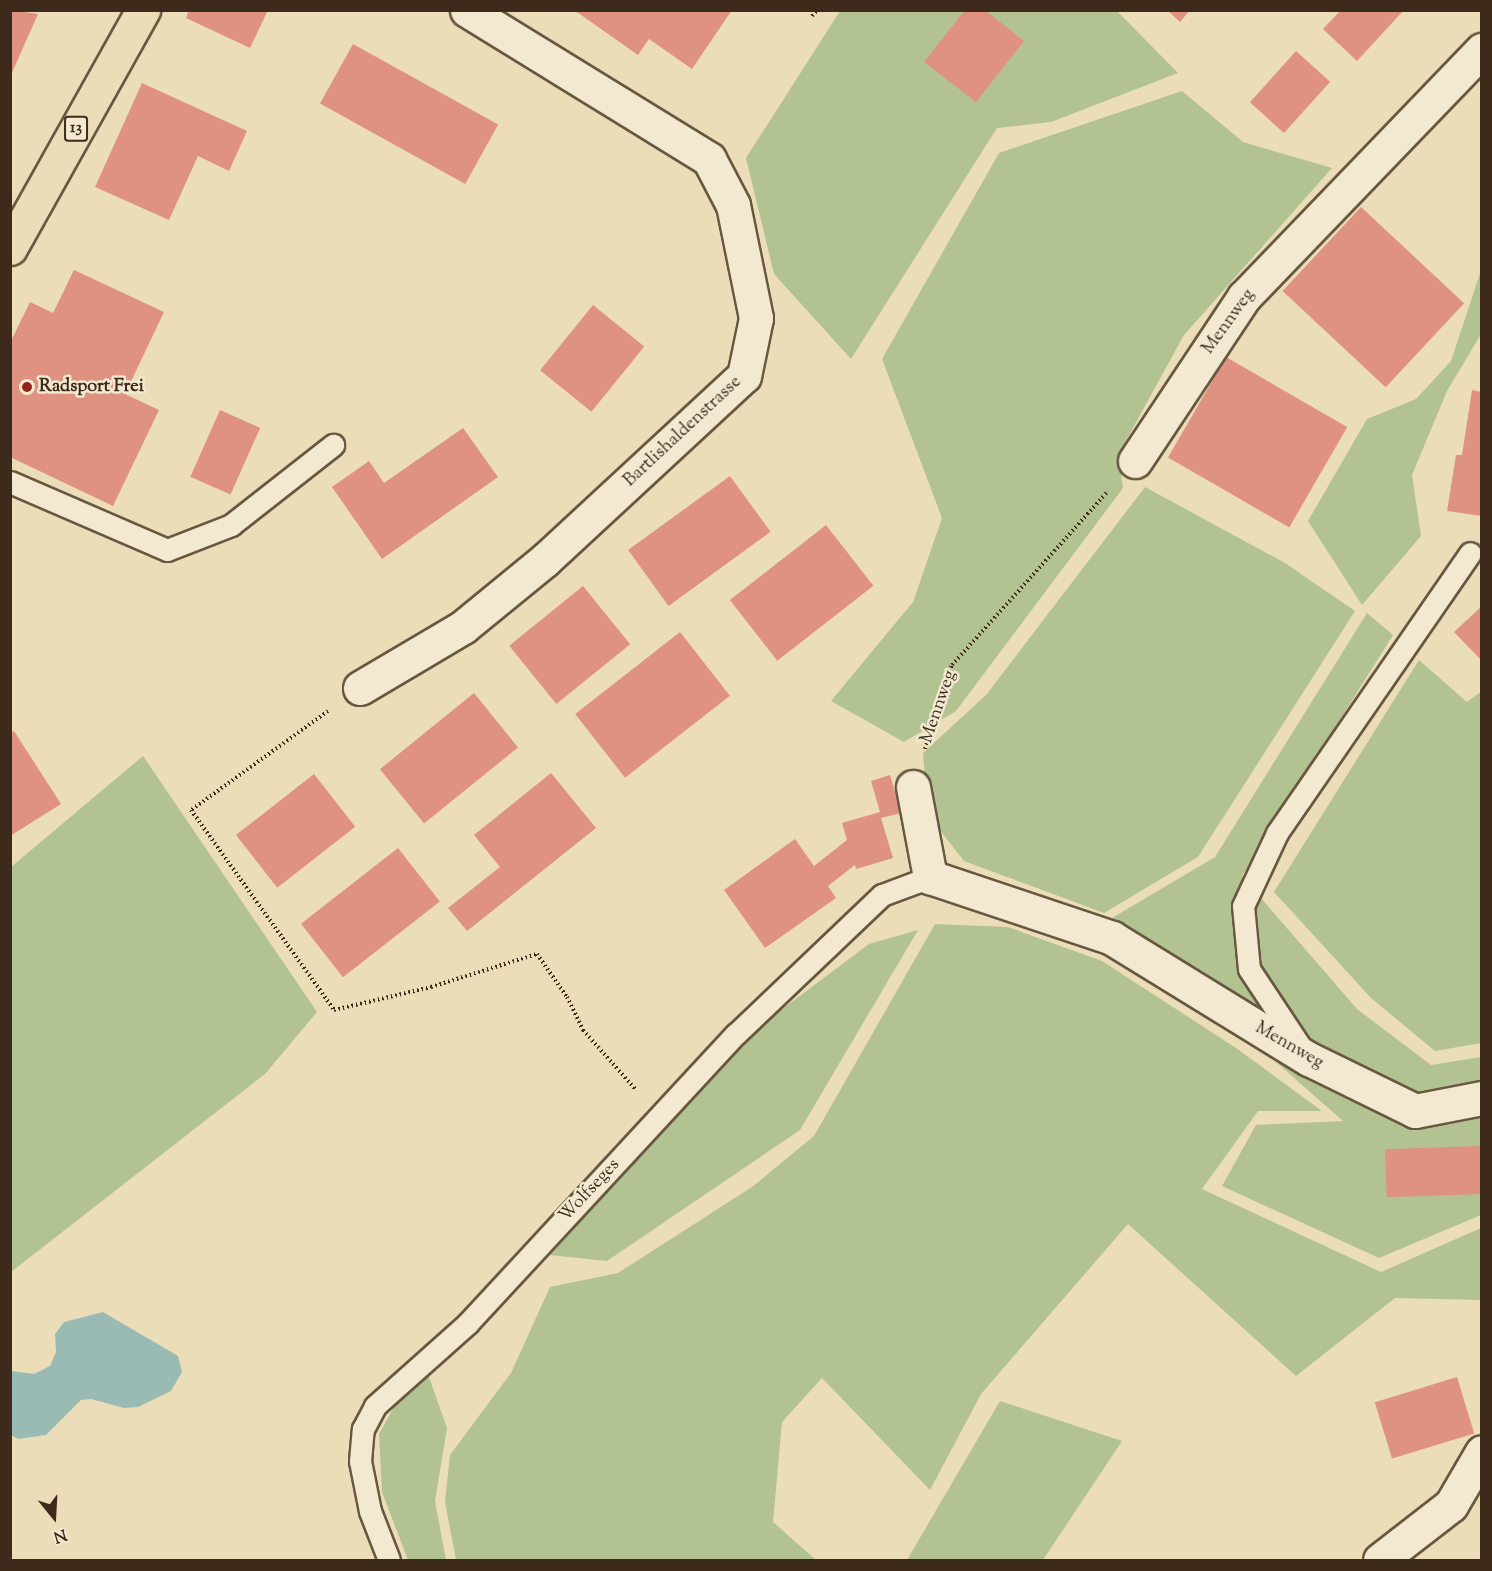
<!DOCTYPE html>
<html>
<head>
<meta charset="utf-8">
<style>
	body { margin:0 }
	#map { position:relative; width:1492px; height:1571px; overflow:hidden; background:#ebddb7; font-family:"Sorts Mill Goudy",serif }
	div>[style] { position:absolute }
	.green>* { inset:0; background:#b3c291 }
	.water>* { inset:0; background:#99bbb3 }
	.building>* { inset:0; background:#e09280; transform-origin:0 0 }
	.path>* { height:4px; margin-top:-2px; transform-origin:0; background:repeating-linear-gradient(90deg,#3d2a1a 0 1.5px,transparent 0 4.5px) }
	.roads { filter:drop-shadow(2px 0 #685741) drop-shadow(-2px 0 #685741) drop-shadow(0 2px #685741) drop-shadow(0 -2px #685741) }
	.lane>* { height:21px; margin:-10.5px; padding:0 10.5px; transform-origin:10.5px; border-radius:10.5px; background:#f2e9d0 }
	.street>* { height:33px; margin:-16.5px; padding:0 16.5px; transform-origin:16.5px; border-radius:16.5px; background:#f2e9d0 }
	.primary>* { height:33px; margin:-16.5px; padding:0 16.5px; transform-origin:16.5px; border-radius:16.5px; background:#ebddb7 }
	.dots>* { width:16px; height:16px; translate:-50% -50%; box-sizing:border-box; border:3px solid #f2e9d0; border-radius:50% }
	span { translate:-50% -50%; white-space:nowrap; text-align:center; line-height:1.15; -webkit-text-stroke:5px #f2e9d0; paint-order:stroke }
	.shield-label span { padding:2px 4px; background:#f2e9d0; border:2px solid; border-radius:4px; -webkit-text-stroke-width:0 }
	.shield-label { font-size:16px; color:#3d2a1a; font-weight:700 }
	.street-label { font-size:18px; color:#3d2a1a }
	.poi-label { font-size:18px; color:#3d2a1a; font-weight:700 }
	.left { translate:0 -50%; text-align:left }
	.frame { position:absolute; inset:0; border:12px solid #3d2a1a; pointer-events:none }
	.north { position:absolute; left:24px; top:1487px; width:60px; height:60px; -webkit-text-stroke:4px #f2e9d0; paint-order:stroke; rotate:162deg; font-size:16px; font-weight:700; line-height:24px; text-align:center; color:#3d2a1a }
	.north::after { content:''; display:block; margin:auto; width:21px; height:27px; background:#3d2a1a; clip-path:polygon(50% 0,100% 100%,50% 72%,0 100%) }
</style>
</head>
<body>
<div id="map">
	<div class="green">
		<div style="clip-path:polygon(840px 11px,1117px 11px,1178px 73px,1051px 122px,997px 128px,851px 359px,774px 274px,746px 158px)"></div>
		<div style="clip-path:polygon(1182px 91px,1243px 142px,1332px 168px,1184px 335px,1118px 455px,1123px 488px,956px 711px,904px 742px,831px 701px,913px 602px,942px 518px,882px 359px,999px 153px)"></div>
		<div style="clip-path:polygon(1481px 270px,1481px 334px,1447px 391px,1412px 475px,1421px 536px,1362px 605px,1308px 521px,1367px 419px,1416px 399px,1451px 361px)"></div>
		<div style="clip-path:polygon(1145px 487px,1285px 563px,1355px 611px,1198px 857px,1104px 913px,964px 861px,928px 815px,923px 753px,986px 695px)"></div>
		<div style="clip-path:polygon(1367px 613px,1393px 635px,1242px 876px,1357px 1009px,1431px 1065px,1481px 1057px,1481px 1215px,1379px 1258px,1222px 1186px,1256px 1125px,1343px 1121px,1112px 918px,1215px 857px)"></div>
		<div style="clip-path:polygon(1419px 660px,1467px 702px,1482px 691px,1481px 1043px,1435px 1051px,1371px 998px,1274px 892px)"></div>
		<div style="clip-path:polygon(143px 756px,317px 1012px,265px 1074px,11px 1272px,11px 867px)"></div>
		<div style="clip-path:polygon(935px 924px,1008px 927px,1102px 961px,1236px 1048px,1322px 1111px,1258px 1111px,1202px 1189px,1381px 1272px,1481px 1228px,1481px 1300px,1395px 1298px,1296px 1376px,1128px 1224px,981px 1394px,930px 1490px,822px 1378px,782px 1422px,773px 1522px,816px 1560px,456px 1560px,445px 1502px,450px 1455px,511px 1373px,550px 1287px,618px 1273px,752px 1187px,814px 1136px)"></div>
		<div style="clip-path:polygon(918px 930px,800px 1130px,607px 1261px,550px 1255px,745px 1037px,869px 944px)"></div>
		<div style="clip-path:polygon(428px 1374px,447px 1428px,435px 1501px,446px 1560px,408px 1560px,382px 1492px,379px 1434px,400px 1396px)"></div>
		<div style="clip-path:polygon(1000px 1401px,1122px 1441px,1043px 1560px,907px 1560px)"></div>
	</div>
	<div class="water">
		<div style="clip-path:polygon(103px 1312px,178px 1356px,182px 1372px,171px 1391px,138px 1407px,124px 1408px,91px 1399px,81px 1400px,46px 1435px,18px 1439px,11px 1435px,11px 1371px,34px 1374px,50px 1366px,56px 1352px,55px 1334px,64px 1322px)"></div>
	</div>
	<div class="building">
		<div style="clip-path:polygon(10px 10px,38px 14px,10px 77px)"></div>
		<div style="clip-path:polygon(189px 10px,268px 10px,250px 48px,186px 18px)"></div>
		<div style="clip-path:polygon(574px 10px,732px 10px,692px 69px,649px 39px,638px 55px)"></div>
		<div style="clip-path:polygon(965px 10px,985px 10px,1024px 41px,976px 102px,924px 62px)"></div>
		<div style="clip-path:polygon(1167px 10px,1190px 10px,1180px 22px)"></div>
		<div style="clip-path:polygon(1341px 10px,1404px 10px,1357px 61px,1323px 29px)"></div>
		<div style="left:353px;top:44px;width:166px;height:68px;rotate:29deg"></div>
		<div style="left:1296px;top:51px;width:46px;height:69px;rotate:42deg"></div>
		<div style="clip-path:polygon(142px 83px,247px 131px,229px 171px,198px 156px,169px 220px,95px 187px)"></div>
		<div style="left:1361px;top:207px;width:141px;height:115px;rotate:43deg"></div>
		<div style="clip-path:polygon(74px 270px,164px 312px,125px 394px,159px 410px,113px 506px,10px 457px,10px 343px,30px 302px,53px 313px)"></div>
		<div style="left:593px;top:305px;width:66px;height:84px;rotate:39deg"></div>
		<div style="left:1226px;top:357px;width:140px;height:116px;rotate:30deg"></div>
		<div style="clip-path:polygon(1472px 390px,1482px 392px,1482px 516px,1447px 511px,1456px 455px,1462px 455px)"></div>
		<div style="left:220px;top:410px;width:44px;height:73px;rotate:24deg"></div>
		<div style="clip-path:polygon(463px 428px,498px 477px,382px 559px,332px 487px,369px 461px,384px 483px)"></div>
		<div style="left:730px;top:476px;width:69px;height:126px;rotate:54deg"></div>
		<div style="left:826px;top:525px;width:77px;height:122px;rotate:52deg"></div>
		<div style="left:583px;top:586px;width:75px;height:95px;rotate:51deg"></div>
		<div style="clip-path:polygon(1482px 606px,1482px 661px,1454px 632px)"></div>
		<div style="left:680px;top:632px;width:81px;height:133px;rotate:52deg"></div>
		<div style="left:474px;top:693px;width:70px;height:121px;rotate:51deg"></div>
		<div style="clip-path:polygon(14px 731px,61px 804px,10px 836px,10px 734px)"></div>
		<div style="clip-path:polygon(551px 773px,596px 828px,467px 931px,448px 908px,500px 867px,474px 835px)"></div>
		<div style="left:314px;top:774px;width:67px;height:99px;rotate:52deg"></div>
		<div style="clip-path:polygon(890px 775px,901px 813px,881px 818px,893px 858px,856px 869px,855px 865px,828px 886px,836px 898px,765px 948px,724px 890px,795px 839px,814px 866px,847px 840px,842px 823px,880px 812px,871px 781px)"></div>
		<div style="left:398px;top:848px;width:68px;height:123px;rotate:52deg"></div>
		<div style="left:1480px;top:1146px;width:48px;height:95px;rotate:88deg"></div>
		<div style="left:1457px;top:1377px;width:59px;height:86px;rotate:73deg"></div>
	</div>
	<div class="path">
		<div style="left:812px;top:16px;width:8px;rotate:-50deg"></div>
		<div style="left:328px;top:711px;width:169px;rotate:144.1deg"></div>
		<div style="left:191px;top:810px;width:246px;rotate:54.4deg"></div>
		<div style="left:334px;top:1010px;width:100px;rotate:-13.3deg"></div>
		<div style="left:431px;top:987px;width:111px;rotate:-17.3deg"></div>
		<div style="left:537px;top:954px;width:52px;rotate:55.1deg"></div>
		<div style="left:567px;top:997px;width:37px;rotate:64deg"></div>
		<div style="left:583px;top:1030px;width:81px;rotate:48.5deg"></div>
		<div style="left:925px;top:749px;width:88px;rotate:-72.2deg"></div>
		<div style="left:952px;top:665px;width:234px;rotate:-48.1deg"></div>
	</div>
	<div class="roads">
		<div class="lane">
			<div style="left:10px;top:482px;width:171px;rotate:23.4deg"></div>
			<div style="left:167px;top:550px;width:69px;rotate:-21.3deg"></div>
			<div style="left:231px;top:525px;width:130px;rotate:-38.1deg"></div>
			<div style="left:1302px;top:1049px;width:96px;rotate:-123.5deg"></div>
			<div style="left:1249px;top:969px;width:63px;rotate:-95.4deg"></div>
			<div style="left:1243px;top:906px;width:81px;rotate:-65deg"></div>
			<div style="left:1277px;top:833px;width:340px;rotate:-55.4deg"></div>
			<div style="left:389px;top:1560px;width:53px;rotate:-111.2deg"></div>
			<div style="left:370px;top:1511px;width:51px;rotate:-101.3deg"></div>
			<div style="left:360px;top:1461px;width:32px;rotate:-85deg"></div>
			<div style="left:363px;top:1429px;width:26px;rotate:-62deg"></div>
			<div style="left:375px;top:1406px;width:125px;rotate:-41.7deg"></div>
			<div style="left:468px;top:1323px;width:394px;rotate:-47.2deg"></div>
			<div style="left:736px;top:1034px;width:202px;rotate:-43.6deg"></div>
			<div style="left:882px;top:895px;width:51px;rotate:-20.6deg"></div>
		</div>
		<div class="street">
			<div style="left:1135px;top:461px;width:197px;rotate:-56.4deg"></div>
			<div style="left:1244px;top:297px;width:343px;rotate:-46.1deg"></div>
			<div style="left:360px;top:688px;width:120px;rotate:-30.6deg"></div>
			<div style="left:463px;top:627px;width:106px;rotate:-39.3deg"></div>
			<div style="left:545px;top:560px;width:271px;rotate:-42.8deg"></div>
			<div style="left:744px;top:376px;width:59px;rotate:-78.3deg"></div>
			<div style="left:756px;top:318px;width:115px;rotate:-101.5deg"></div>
			<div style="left:733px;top:205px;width:52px;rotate:-117.6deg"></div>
			<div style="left:709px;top:159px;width:284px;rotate:-148.4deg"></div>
			<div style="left:913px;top:787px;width:92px;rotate:79.3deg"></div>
			<div style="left:930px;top:877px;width:192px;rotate:18.5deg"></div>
			<div style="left:1112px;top:938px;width:231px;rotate:31.6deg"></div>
			<div style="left:1309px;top:1059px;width:118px;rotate:26.1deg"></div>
			<div style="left:1415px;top:1111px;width:68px;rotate:-11deg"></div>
			<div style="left:1380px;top:1560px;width:90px;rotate:-37.8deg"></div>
			<div style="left:1451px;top:1505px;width:61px;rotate:-59.7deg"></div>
		</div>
		<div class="primary">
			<div style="left:10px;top:248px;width:273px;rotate:-60.8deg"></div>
		</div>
	</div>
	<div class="dots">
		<div style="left:27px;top:387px;background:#8f2418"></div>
	</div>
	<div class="shield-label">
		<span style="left:76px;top:129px">13</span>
	</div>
	<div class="street-label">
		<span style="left:1229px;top:322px;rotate:-54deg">Mennweg</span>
		<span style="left:683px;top:432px;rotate:-43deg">Bartlishaldenstrasse</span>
		<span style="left:939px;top:707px;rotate:-71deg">Mennweg</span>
		<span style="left:1289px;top:1046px;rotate:30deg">Mennweg</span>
		<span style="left:590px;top:1191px;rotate:-47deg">Wolfseges</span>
	</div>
	<div class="poi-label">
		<span class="left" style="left:39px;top:387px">Radsport Frei</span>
	</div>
	<div class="frame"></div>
	<div class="north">N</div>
</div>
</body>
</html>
